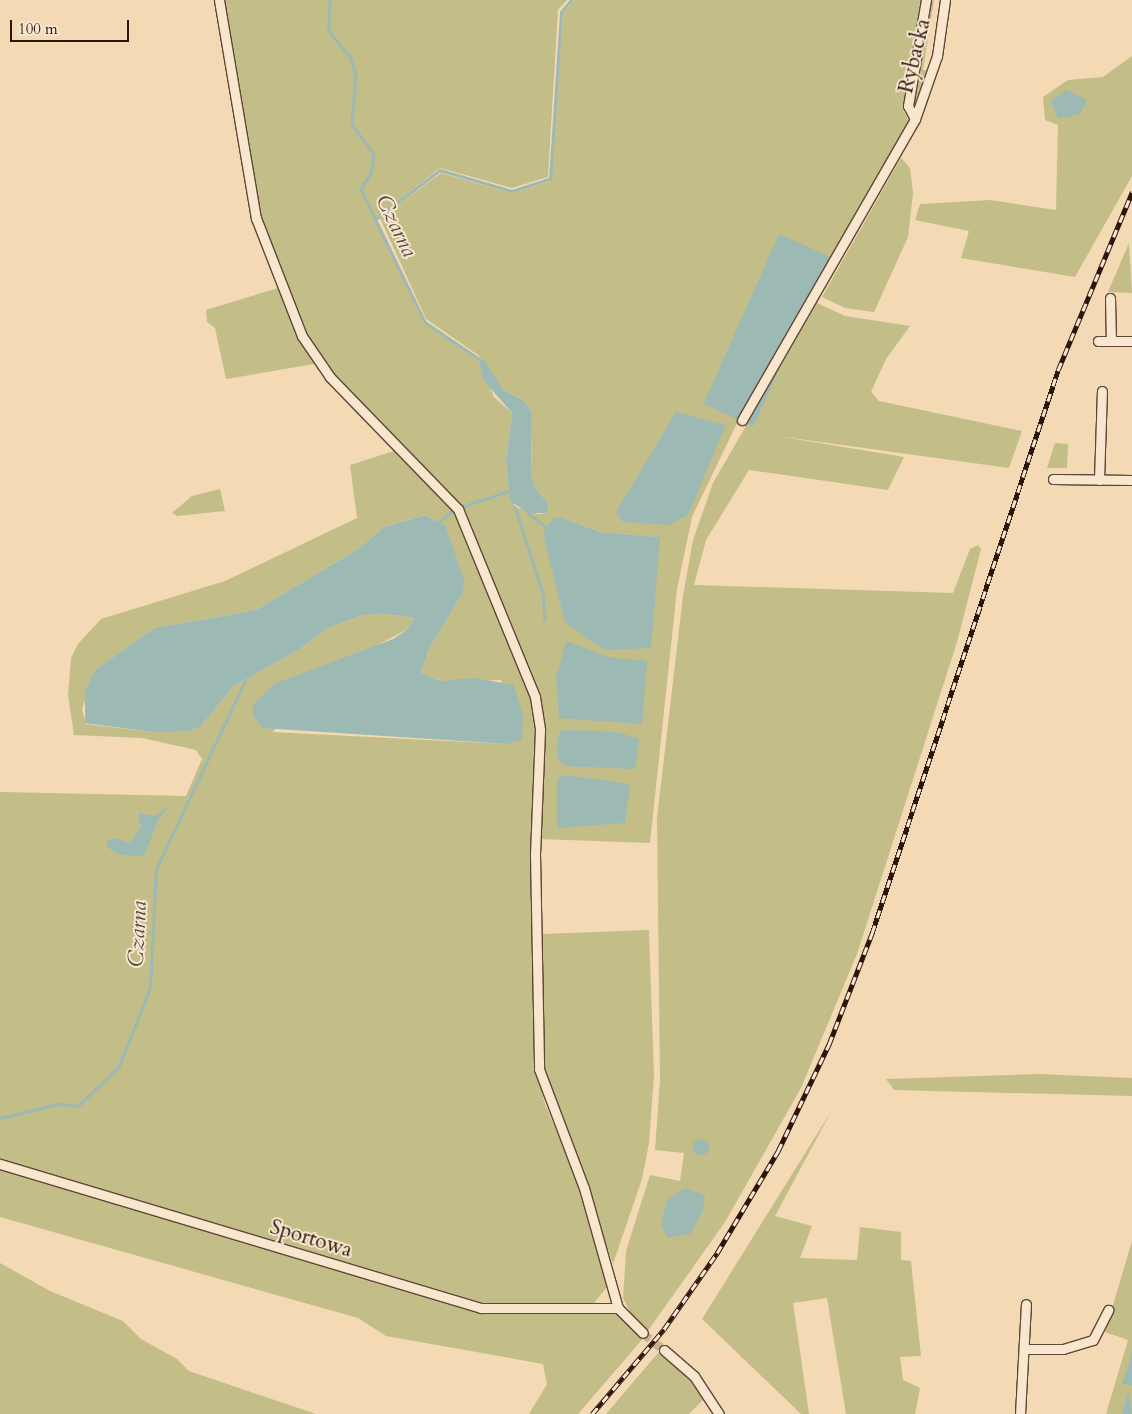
<!DOCTYPE html>
<html>
<head>
<meta charset="utf-8">
<style>
	body { margin:0 }
	#map { position:relative; width:1132px; height:1414px; overflow:hidden; background:#f4d9b5; font-family:Cardo,serif }
	div>[style] { position:absolute }
	.green>* { inset:0; background:#c3bd88 }
	.water>* { inset:0; background:#9db9b4; transform-origin:0 0 }
	.round { border-radius:50% }
	.stream>* { height:2.5px; margin:-1.25px; padding:0 1.25px; transform-origin:1.25px; border-radius:1.25px; background:#9db9b4 }
	.street-tunnel>* { height:9px; margin-top:-4.5px; transform-origin:0; background:repeating-linear-gradient(90deg,#ccb293 0 9px,transparent 0 13.5px) }
	.roads { filter:drop-shadow(1px 0 #5e4736) drop-shadow(-1px 0 #5e4736) drop-shadow(0 1px #5e4736) drop-shadow(0 -1px #5e4736) }
	.street>* { height:9px; margin:-4.5px; padding:0 4.5px; transform-origin:4.5px; border-radius:4.5px; background:#f8e6cf }
	.rail>* { height:4.5px; margin-top:-2.25px; transform-origin:0; background:repeating-linear-gradient(90deg,#f8e6cf 0 8px,#2c160c 0 16px); box-sizing:border-box; border-block:1px solid #2c160c }
	span { translate:-50% -50%; white-space:nowrap; text-align:center; line-height:1.15; -webkit-text-stroke:4px #f8e6cf; paint-order:stroke }
	.street-label { font-size:21px; color:#2c160c }
	.water-label { font-size:22px; color:#544f47; font-style:italic }
	.scale { position:absolute; left:10px; top:20px; width:119px; height:22px; box-sizing:border-box; border:2px solid #2c160c; border-top:0; padding-left:6px; font-size:15px; line-height:18px; white-space:nowrap; color:#2c160c; -webkit-text-stroke:4px #f8e6cf; paint-order:stroke }
</style>
</head>
<body>
<div id="map">
	<div class="green">
		<div style="clip-path:polygon(evenodd,223px 0,567px 0,558px 10px,548px 177px,512px 188px,440px 168px,375px 219px,423px 321px,477px 356px,494px 397px,512px 413px,506px 461px,509px 491px,515px 507px,539px 514px,547px 513px,549px 504px,535px 488px,531px 475px,532px 412px,525px 402px,503px 389px,478px 355px,426px 319px,380px 218px,441px 173px,512px 193px,551px 181px,563px 13px,574px 0,924px 0,903px 110px,909px 121px,739px 419px,692px 517px,677px 589px,650px 843px,540px 839px,543px 718px,539px 698px,535px 1062px,545px 1104px,582px 1191px,608px 1286px,593px 1304px,487px 1304px,0 1159px,0 792px,186px 796px,202px 759px,196px 750px,142px 738px,74px 735px,68px 695px,71px 658px,78px 644px,101px 619px,225px 581px,357px 518px,350px 465px,397px 450px,429px 473px,316px 357px,304px 334px,258px 212px,223px 0,425px 515px,445px 525px,463px 593px,429px 649px,421px 673px,441px 681px,501px 680px,507px 744px,272px 732px,370px 649px,408px 629px,414px 618px,387px 614px,362px 615px,328px 628px,300px 649px,234px 686px,201px 726px,152px 732px,86px 724px,82px 709px,95px 670px,154px 628px,256px 610px,358px 549px,384px 527px,425px 515px,223px 0,561px 517px,600px 532px,660px 537px,543px 534px,561px 517px)"></div>
		<div style="clip-path:polygon(929px 0,934px 0,923px 70px,929px 71px,915px 109px,911px 108px)"></div>
		<div style="clip-path:polygon(1132px 56px,1132px 176px,1075px 277px,961px 258px,969px 231px,915px 220px,920px 204px,990px 200px,1056px 210px,1058px 125px,1045px 120px,1043px 97px,1068px 80px,1103px 77px)"></div>
		<div style="clip-path:polygon(901px 158px,910px 168px,913px 193px,908px 237px,874px 312px,845px 308px,822px 297px)"></div>
		<div style="clip-path:polygon(1129px 243px,1132px 293px,1108px 292px)"></div>
		<div style="clip-path:polygon(281px 287px,314px 364px,226px 379px,215px 328px,207px 322px,206px 310px)"></div>
		<div style="clip-path:polygon(817px 303px,845px 316px,910px 326px,886px 359px,871px 392px,879px 401px,1022px 431px,1009px 468px,777px 436px,904px 457px,888px 490px,749px 470px,706px 540px,694px 585px,953px 593px,970px 549px,978px 545px,981px 549px,957px 642px,857px 954px,801px 1088px,725px 1222px,647px 1332px,633px 1318px,623px 1298px,626px 1251px,650px 1175px,680px 1181px,684px 1153px,655px 1150px,660px 1080px,657px 818px,683px 596px,693px 540px,713px 483px)"></div>
		<div style="clip-path:polygon(1055px 443px,1068px 444px,1067px 468px,1047px 468px)"></div>
		<div style="clip-path:polygon(220px 489px,225px 511px,177px 516px,172px 513px,192px 496px)"></div>
		<div style="clip-path:polygon(649px 930px,654px 1076px,649px 1143px,642px 1179px,613px 1264px,542px 1060px,543px 934px)"></div>
		<div style="clip-path:polygon(1039px 1074px,1132px 1078px,1132px 1096px,894px 1090px,886px 1079px)"></div>
		<div style="clip-path:polygon(832px 1110px,775px 1216px,812px 1226px,800px 1258px,857px 1260px,860px 1227px,901px 1232px,901px 1260px,911px 1261px,921px 1356px,900px 1357px,903px 1380px,920px 1388px,915px 1414px,846px 1414px,827px 1298px,793px 1303px,809px 1414px,801px 1414px,702px 1319px)"></div>
		<div style="clip-path:polygon(0 1167px,481px 1308px,618px 1308px,646px 1335px,578px 1414px,529px 1414px,547px 1384px,543px 1364px,386px 1336px,358px 1318px,0 1217px)"></div>
		<div style="clip-path:polygon(1132px 1241px,1132px 1414px,1106px 1414px,1128px 1340px,1105px 1332px)"></div>
		<div style="clip-path:polygon(0 1263px,50px 1291px,123px 1321px,141px 1339px,177px 1359px,189px 1371px,316px 1414px,0 1414px)"></div>
		<div style="clip-path:polygon(658px 1353px,693px 1380px,705px 1398px,689px 1414px,606px 1414px)"></div>
	</div>
	<div class="water">
		<div style="clip-path:polygon(1066px 90px,1087px 100px,1080px 114px,1058px 119px,1051px 101px)"></div>
		<div style="left:779px;top:234px;width:55px;height:186px;rotate:24deg"></div>
		<div style="clip-path:polygon(484px 360px,503px 389px,525px 402px,532px 412px,531px 475px,535px 488px,549px 504px,547px 513px,528px 513px,510px 501px,506px 461px,512px 413px,484px 381px,479px 362px)"></div>
		<div style="clip-path:polygon(676px 412px,726px 425px,688px 515px,669px 525px,623px 522px,616px 512px)"></div>
		<div style="clip-path:polygon(425px 515px,445px 525px,464px 580px,463px 593px,429px 649px,421px 673px,441px 681px,475px 678px,514px 685px,523px 716px,522px 740px,507px 744px,262px 728px,253px 715px,253px 705px,274px 684px,393px 639px,408px 629px,414px 618px,387px 614px,362px 615px,328px 628px,300px 649px,234px 686px,201px 726px,188px 731px,152px 732px,85px 723px,85px 692px,95px 670px,154px 628px,256px 610px,358px 549px,384px 527px)"></div>
		<div style="clip-path:polygon(561px 517px,600px 532px,660px 537px,651px 648px,604px 650px,565px 622px,543px 534px,552px 519px)"></div>
		<div style="clip-path:polygon(566px 641px,612px 658px,647px 661px,642px 724px,559px 718px,556px 677px)"></div>
		<div style="clip-path:polygon(568px 730px,617px 732px,639px 739px,636px 765px,633px 769px,565px 766px,558px 759px,557px 742px,561px 731px)"></div>
		<div style="clip-path:polygon(566px 775px,630px 784px,625px 823px,557px 828px,557px 779px)"></div>
		<div style="clip-path:polygon(173px 803px,159px 818px,144px 856px,120px 855px,107px 847px,107px 842px,115px 838px,130px 843px,141px 827px,138px 813px,155px 816px)"></div>
		<div class="round" style="left:693px;top:1139px;width:16px;height:16px"></div>
		<div style="clip-path:polygon(685px 1188px,705px 1195px,703px 1211px,690px 1234px,667px 1238px,661px 1223px,667px 1200px)"></div>
		<div style="clip-path:polygon(1132px 1351px,1132px 1385px,1122px 1384px,1129px 1365px)"></div>
		<div style="clip-path:polygon(1129px 1391px,1132px 1414px,1122px 1414px)"></div>
	</div>
	<div class="stream">
		<div style="left:330px;top:0;width:31px;rotate:92deg"></div>
		<div style="left:329px;top:31px;width:35px;rotate:51deg"></div>
		<div style="left:351px;top:58px;width:20px;rotate:75deg"></div>
		<div style="left:356px;top:77px;width:47px;rotate:94.9deg"></div>
		<div style="left:352px;top:124px;width:37px;rotate:54deg"></div>
		<div style="left:374px;top:154px;width:20px;rotate:99deg"></div>
		<div style="left:371px;top:174px;width:18px;rotate:124deg"></div>
		<div style="left:361px;top:189px;width:148px;rotate:64.3deg"></div>
		<div style="left:425px;top:322px;width:68px;rotate:34.2deg"></div>
		<div style="left:377px;top:218px;width:79px;rotate:-37.3deg"></div>
		<div style="left:440px;top:170px;width:75px;rotate:16.3deg"></div>
		<div style="left:512px;top:191px;width:40px;rotate:-18deg"></div>
		<div style="left:550px;top:179px;width:167px;rotate:-86.2deg"></div>
		<div style="left:561px;top:12px;width:16px;rotate:-50deg"></div>
		<div style="left:461px;top:507px;width:51px;rotate:-18.4deg"></div>
		<div style="left:515px;top:507px;width:90px;rotate:72deg"></div>
		<div style="left:543px;top:593px;width:27px;rotate:86deg"></div>
		<div style="left:528px;top:513px;width:23px;rotate:38deg"></div>
		<div style="left:439px;top:522px;width:17px;rotate:-40deg"></div>
		<div style="left:0;top:1118px;width:60px;rotate:-13.6deg"></div>
		<div style="left:58px;top:1104px;width:20px;rotate:6deg"></div>
		<div style="left:78px;top:1106px;width:57px;rotate:-44.3deg"></div>
		<div style="left:119px;top:1066px;width:84px;rotate:-68.3deg"></div>
		<div style="left:150px;top:988px;width:119px;rotate:-87.1deg"></div>
		<div style="left:156px;top:869px;width:208px;rotate:-64.7deg"></div>
	</div>
	<div class="street-tunnel">
		<div style="left:643px;top:1333px;width:27px;rotate:39deg"></div>
	</div>
	<div class="roads">
		<div class="street">
			<div style="left:219px;top:0;width:221px;rotate:80.4deg"></div>
			<div style="left:256px;top:218px;width:127px;rotate:68.7deg"></div>
			<div style="left:302px;top:336px;width:50px;rotate:55.7deg"></div>
			<div style="left:330px;top:377px;width:184px;rotate:45.9deg"></div>
			<div style="left:458px;top:509px;width:203px;rotate:67.7deg"></div>
			<div style="left:535px;top:697px;width:33px;rotate:81deg"></div>
			<div style="left:540px;top:730px;width:124px;rotate:92.3deg"></div>
			<div style="left:535px;top:854px;width:215px;rotate:88.9deg"></div>
			<div style="left:539px;top:1069px;width:127px;rotate:69.3deg"></div>
			<div style="left:584px;top:1188px;width:125px;rotate:74.2deg"></div>
			<div style="left:618px;top:1308px;width:35px;rotate:45deg"></div>
			<div style="left:915px;top:119px;width:15px;rotate:-118deg"></div>
			<div style="left:908px;top:106px;width:108px;rotate:-80.4deg"></div>
			<div style="left:1110px;top:298px;width:43px;rotate:88.7deg"></div>
			<div style="left:1098px;top:341px;width:34px"></div>
			<div style="left:742px;top:420px;width:347px;rotate:-60.1deg"></div>
			<div style="left:915px;top:119px;width:67px;rotate:-70.8deg"></div>
			<div style="left:937px;top:56px;width:57px;rotate:-81.9deg"></div>
			<div style="left:1053px;top:479px;width:79px;rotate:0.7deg"></div>
			<div style="left:1099px;top:480px;width:89px;rotate:-88.1deg"></div>
			<div style="left:0;top:1164px;width:502px;rotate:16.67deg"></div>
			<div style="left:481px;top:1308px;width:137px"></div>
			<div style="left:1025px;top:1349px;width:38px"></div>
			<div style="left:1063px;top:1349px;width:31px;rotate:-17deg"></div>
			<div style="left:1093px;top:1340px;width:34px;rotate:-63deg"></div>
			<div style="left:664px;top:1350px;width:40px;rotate:41deg"></div>
			<div style="left:694px;top:1376px;width:45px;rotate:56.7deg"></div>
			<div style="left:1020px;top:1414px;width:110px;rotate:-86.9deg"></div>
		</div>
	</div>
	<div class="rail">
		<div style="left:592px;top:1414px;width:111px;rotate:-49.7deg"></div>
		<div style="left:664px;top:1329px;width:93px;rotate:-55.1deg"></div>
		<div style="left:717px;top:1253px;width:119px;rotate:-59.1deg"></div>
		<div style="left:778px;top:1151px;width:119px;rotate:-64.5deg"></div>
		<div style="left:829px;top:1044px;width:119px;rotate:-68.8deg"></div>
		<div style="left:872px;top:933px;width:593px;rotate:-71.72deg"></div>
		<div style="left:1058px;top:370px;width:193px;rotate:-67.4deg"></div>
	</div>
	<div class="street-label">
		<span style="left:915px;top:56px;rotate:-76deg">Rybacka</span>
		<span style="left:311px;top:1239px;rotate:17deg">Sportowa</span>
	</div>
	<div class="water-label">
		<span style="left:396px;top:226px;rotate:64deg">Czarna</span>
		<span style="left:138px;top:934px;rotate:-87deg">Czarna</span>
	</div>
	<div class="scale">100 m</div>
</div>
</body>
</html>
